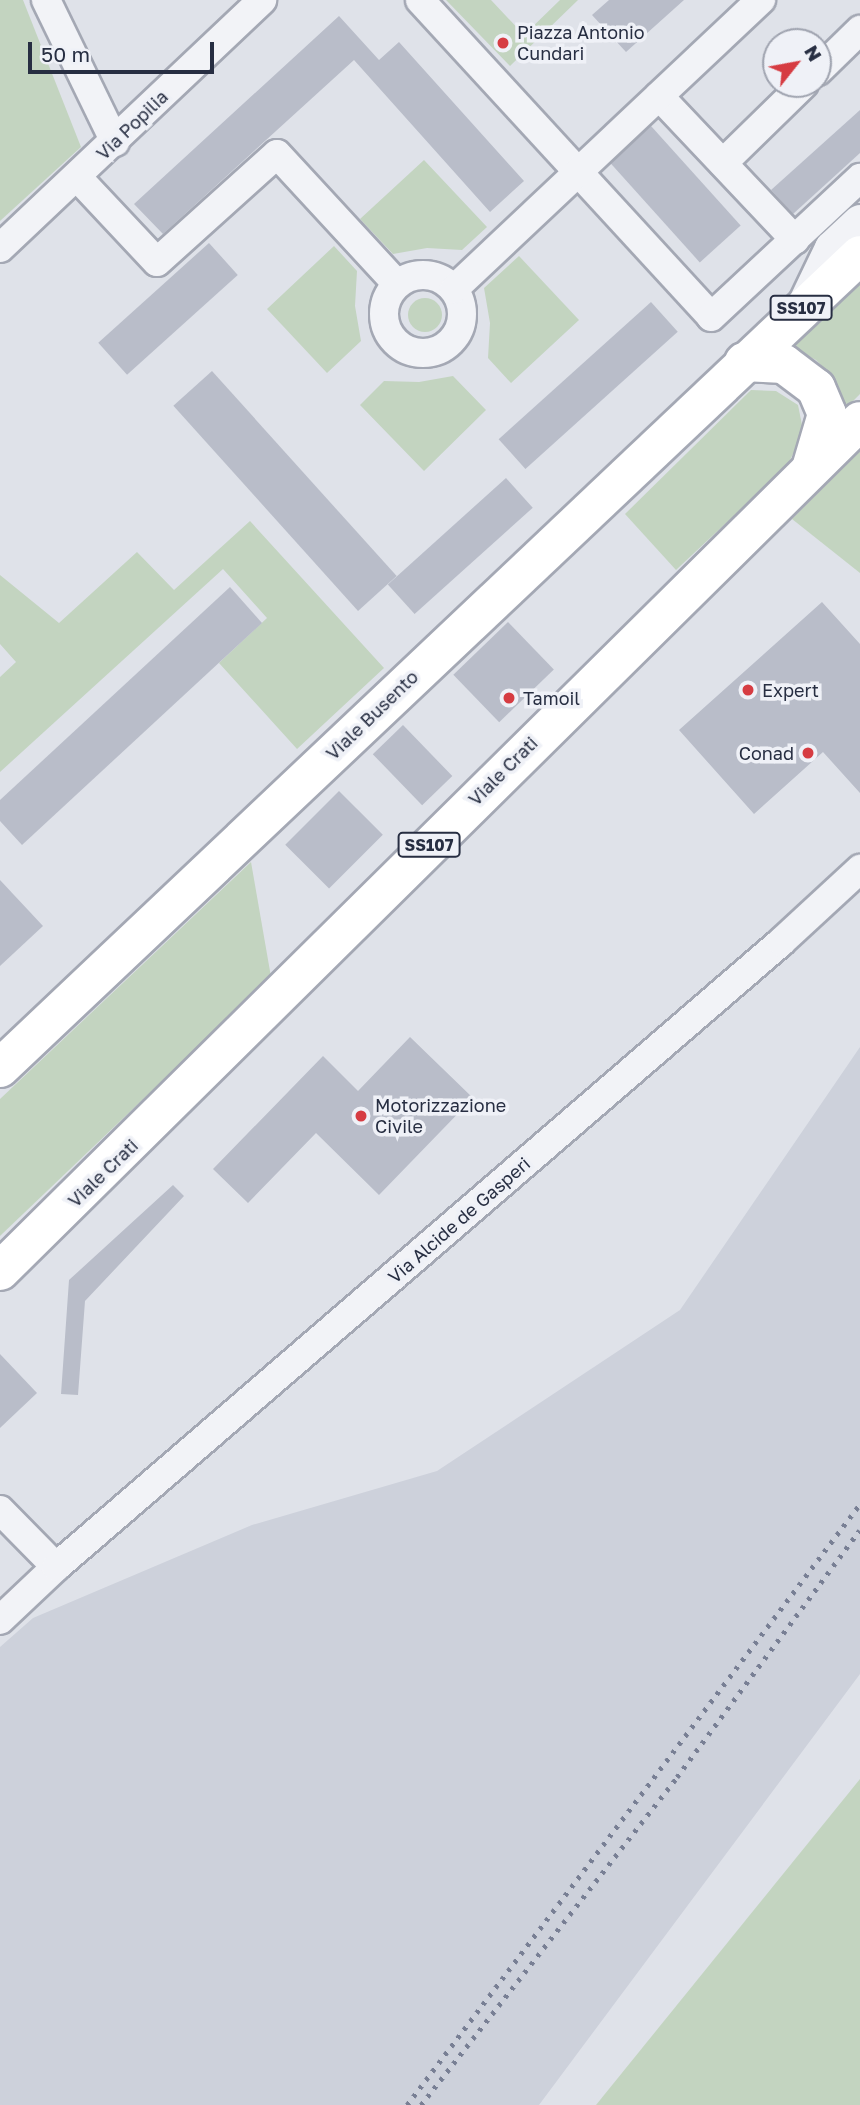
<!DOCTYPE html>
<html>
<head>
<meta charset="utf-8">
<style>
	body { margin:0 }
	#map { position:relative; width:860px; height:2105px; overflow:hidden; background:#dfe2e9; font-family:"Golos Text",sans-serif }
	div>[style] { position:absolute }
	.built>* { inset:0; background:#cdd1db }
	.green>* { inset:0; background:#c3d4c0 }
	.round { border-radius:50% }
	.building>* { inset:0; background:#b9bdc9; transform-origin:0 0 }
	.roads { filter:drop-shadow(2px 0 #a4a8b4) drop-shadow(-2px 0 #a4a8b4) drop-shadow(0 2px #a4a8b4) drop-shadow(0 -2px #a4a8b4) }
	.minor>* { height:28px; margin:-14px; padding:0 14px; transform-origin:14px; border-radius:14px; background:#f2f3f7 }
	.minor>.ring { margin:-14px; padding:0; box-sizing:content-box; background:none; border:28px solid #f2f3f7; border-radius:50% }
	.tertiary>* { height:35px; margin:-17.5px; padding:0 17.5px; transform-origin:17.5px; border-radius:17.5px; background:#f2f3f7 }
	.primary>* { height:38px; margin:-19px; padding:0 19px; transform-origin:19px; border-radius:19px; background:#fff }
	.rail>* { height:5px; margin-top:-2.5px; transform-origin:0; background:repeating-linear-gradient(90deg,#787f94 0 3.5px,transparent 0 10.5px) }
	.dots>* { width:19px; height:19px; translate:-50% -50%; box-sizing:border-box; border:4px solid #eff1f7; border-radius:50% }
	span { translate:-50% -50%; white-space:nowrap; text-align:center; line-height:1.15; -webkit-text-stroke:7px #eff1f7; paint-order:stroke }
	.shield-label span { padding:2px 5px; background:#eff1f7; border:2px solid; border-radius:5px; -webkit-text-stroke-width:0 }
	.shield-label { font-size:16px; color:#272e42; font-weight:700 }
	.poi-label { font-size:18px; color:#272e42 }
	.left { translate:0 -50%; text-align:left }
	.right { translate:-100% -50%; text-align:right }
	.street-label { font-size:18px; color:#272e42 }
	.north { position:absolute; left:762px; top:28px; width:70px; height:70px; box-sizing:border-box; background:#eff1f7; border:2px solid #9fa3af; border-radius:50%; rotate:59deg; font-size:19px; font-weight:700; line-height:28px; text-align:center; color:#272e42 }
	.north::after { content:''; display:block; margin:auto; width:24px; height:32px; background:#d63c42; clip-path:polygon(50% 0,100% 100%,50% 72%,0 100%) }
	.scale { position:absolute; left:28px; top:42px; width:186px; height:32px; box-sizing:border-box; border:4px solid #272e42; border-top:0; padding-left:9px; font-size:21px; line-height:24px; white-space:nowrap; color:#272e42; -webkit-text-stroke:5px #eff1f7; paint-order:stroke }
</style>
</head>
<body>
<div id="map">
	<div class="built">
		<div style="clip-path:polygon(860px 1047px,860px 1674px,539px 2105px,0 2105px,0 1647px,33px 1618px,252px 1525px,437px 1471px,680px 1310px)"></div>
	</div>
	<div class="green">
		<div style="clip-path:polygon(0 0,23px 0,81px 147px,0 221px)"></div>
		<div style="clip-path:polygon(446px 0,491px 0,524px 35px,560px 0,578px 0,510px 66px)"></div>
		<div style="clip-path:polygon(424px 160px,487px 227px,462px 250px,427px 248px,393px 254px,360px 219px)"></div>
		<div style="clip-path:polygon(334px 246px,357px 271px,355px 306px,361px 341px,327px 373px,267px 309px)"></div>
		<div style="clip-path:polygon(519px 256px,579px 320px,511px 383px,488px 358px,490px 323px,484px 288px)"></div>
		<div style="clip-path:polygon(860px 284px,860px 394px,845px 409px,833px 378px,816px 360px,792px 348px)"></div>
		<div class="round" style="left:408px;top:298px;width:34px;height:34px"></div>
		<div style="clip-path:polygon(453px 376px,486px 410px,424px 471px,360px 405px,384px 381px,419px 382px)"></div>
		<div style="clip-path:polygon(751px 390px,776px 391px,798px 405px,802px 425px,795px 450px,787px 466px,676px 570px,625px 514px)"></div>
		<div style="clip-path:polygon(860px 451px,860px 573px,792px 519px)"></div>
		<div style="clip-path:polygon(250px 521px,384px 668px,297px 749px,219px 663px,267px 618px,223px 569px,0 772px,0 677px,16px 662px,0 644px,0 575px,59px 623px,137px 552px,174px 590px)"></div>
		<div style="clip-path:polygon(251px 862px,271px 977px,0 1236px,0 1099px)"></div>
		<div style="clip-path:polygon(860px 1779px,860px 2105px,596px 2105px)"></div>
	</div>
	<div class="building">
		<div style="clip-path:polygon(609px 0,684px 0,626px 52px,592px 15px)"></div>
		<div style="clip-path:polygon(339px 16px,379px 60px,399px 42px,524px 181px,490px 212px,354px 60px,163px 234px,134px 204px)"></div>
		<div style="clip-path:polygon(860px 110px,860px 153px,793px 214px,771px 190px)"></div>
		<div style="left:651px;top:126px;width:134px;height:55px;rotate:48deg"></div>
		<div style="left:209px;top:243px;width:43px;height:149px;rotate:48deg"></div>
		<div style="left:651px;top:302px;width:40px;height:205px;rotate:48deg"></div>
		<div style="left:212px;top:371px;width:276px;height:52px;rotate:48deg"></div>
		<div style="left:506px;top:478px;width:40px;height:159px;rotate:48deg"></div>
		<div style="clip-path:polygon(230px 587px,262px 623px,22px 845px,0 821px,0 800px)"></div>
		<div style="clip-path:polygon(822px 602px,860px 644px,860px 793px,823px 752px,754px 814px,679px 730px)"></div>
		<div style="left:508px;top:622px;width:66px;height:76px;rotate:46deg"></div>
		<div style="left:403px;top:725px;width:71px;height:42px;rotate:46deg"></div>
		<div style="left:339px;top:791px;width:62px;height:76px;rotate:45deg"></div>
		<div style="clip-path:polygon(0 880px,43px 926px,0 966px)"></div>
		<div style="clip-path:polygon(410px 1037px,473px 1098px,379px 1195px,316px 1133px,248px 1203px,213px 1169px,323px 1056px,358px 1091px)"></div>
		<div style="clip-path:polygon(173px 1185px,184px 1196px,85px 1301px,78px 1395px,61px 1394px,69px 1280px)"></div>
		<div style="clip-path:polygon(0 1354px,37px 1393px,0 1428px)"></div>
	</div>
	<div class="roads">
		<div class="minor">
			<div style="left:46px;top:0;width:158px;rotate:64.1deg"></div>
			<div style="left:420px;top:0;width:430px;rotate:47.4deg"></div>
			<div style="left:711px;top:317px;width:204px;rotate:-43deg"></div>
			<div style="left:818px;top:71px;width:59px;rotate:-44.3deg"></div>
			<div style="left:659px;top:96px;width:198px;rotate:46.6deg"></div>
			<div style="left:723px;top:163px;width:113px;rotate:-44.3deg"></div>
			<div style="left:78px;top:178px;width:115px;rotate:46.8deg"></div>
			<div style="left:157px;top:262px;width:161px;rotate:-42deg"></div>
			<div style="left:277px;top:154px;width:177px;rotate:47.3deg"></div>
			<div style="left:0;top:248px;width:361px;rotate:-43.4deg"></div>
			<div class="ring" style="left:384px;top:275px;width:50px;height:50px"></div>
			<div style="left:454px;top:289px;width:422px;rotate:-43.3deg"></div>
			<div style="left:0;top:1510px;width:80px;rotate:45.5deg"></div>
			<div style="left:56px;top:1567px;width:77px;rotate:136.6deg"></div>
			<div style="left:56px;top:1567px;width:957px;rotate:-40.76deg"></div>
			<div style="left:781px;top:942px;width:108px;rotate:-42.7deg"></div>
		</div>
		<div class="tertiary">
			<div style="left:805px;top:304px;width:62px;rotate:-64.3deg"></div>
			<div style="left:832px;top:248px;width:38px;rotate:-43deg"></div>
		</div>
		<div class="primary">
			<div style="left:744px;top:362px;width:40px;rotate:2.9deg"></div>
			<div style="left:784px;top:364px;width:40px;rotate:37deg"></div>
			<div style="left:816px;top:388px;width:28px;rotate:67deg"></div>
			<div style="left:827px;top:414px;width:53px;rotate:106.4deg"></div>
			<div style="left:0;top:1068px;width:1183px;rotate:-43.39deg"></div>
			<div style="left:0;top:1271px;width:1209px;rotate:-44.66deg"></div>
		</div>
	</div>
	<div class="rail">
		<div style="left:407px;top:2105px;width:753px;rotate:-52.99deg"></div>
		<div style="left:421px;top:2105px;width:416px;rotate:-52deg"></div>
		<div style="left:677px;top:1777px;width:307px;rotate:-53.5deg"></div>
	</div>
	<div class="dots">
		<div style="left:503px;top:43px;background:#d63c42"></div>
		<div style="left:748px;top:690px;background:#d63c42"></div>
		<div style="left:509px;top:698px;background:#d63c42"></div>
		<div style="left:808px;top:753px;background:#d63c42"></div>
		<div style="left:361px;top:1116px;background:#d63c42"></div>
	</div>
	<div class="shield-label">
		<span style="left:801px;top:308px">SS107</span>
		<span style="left:429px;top:845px">SS107</span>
	</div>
	<div class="poi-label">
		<span class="left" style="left:517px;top:43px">Piazza Antonio<br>Cundari</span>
		<span class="left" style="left:762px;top:690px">Expert</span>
		<span class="left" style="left:523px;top:698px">Tamoil</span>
		<span class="right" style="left:794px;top:753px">Conad</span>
		<span class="left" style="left:375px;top:1116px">Motorizzazione<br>Civile</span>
	</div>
	<div class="street-label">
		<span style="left:132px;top:125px;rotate:-44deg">Via Popilia</span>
		<span style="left:372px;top:715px;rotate:-44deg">Viale Busento</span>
		<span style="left:503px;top:771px;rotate:-45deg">Viale Crati</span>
		<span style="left:103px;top:1173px;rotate:-44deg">Viale Crati</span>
		<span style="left:459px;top:1220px;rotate:-41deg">Via Alcide de Gasperi</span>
	</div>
	<div class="north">N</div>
	<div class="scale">50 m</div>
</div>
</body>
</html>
